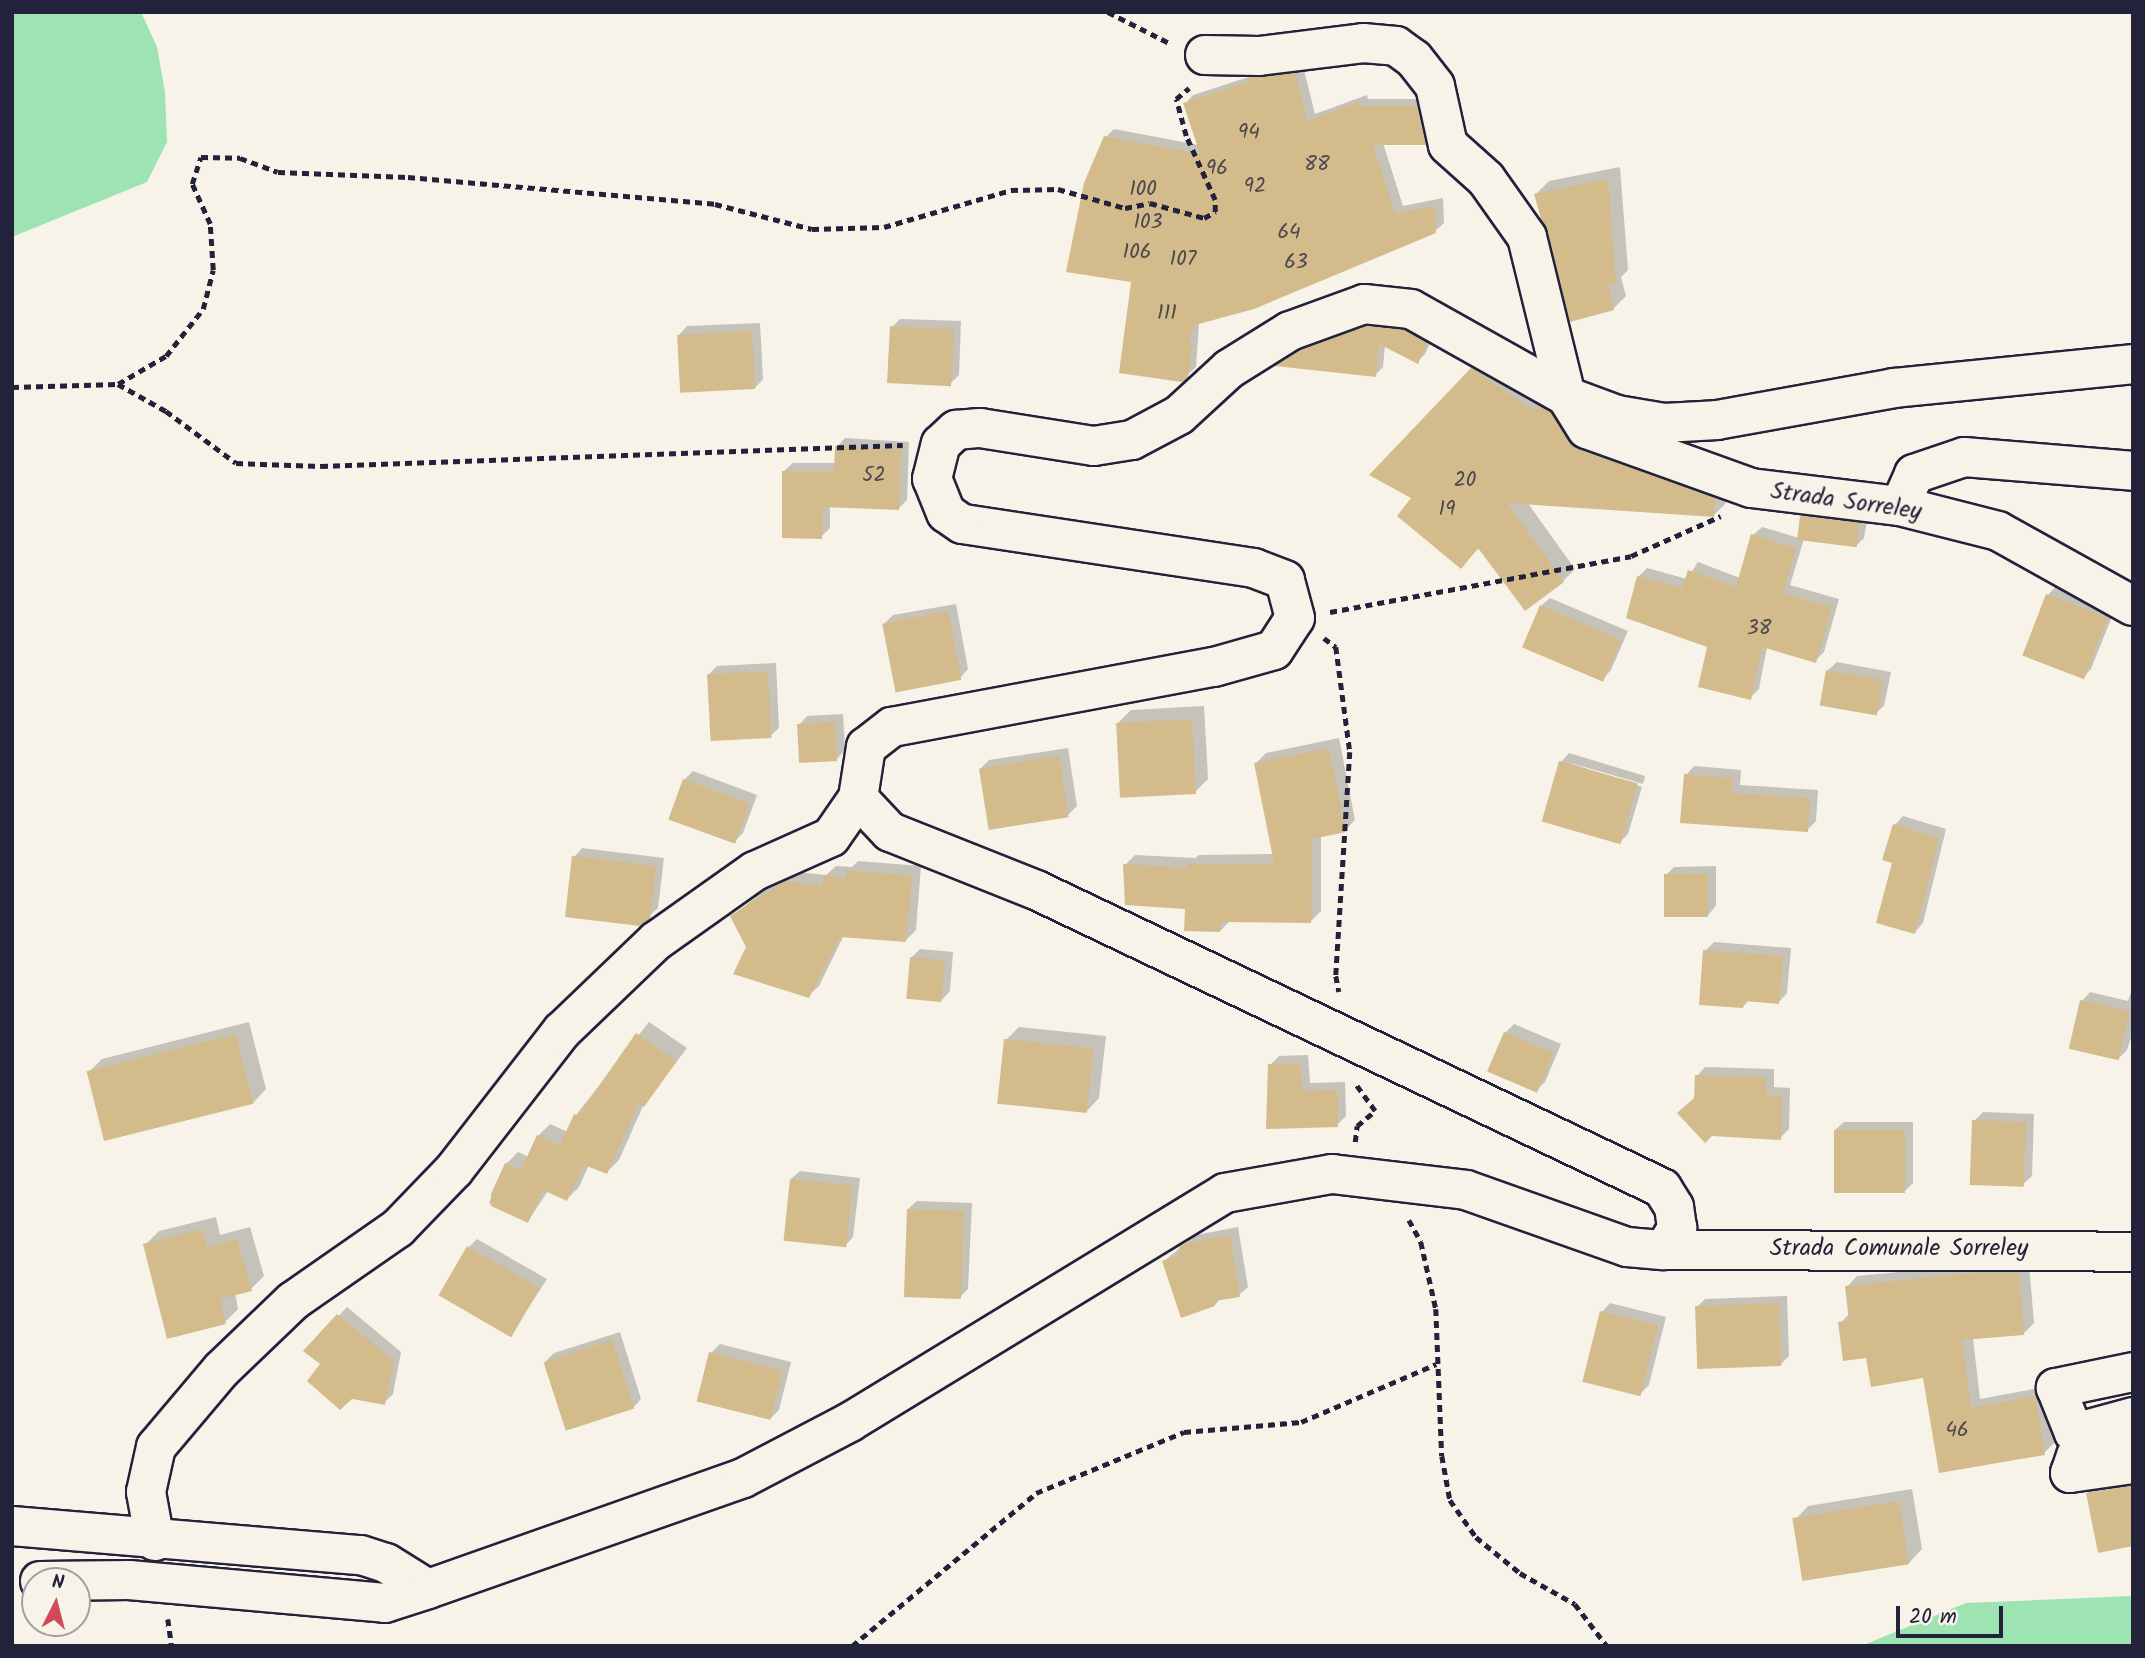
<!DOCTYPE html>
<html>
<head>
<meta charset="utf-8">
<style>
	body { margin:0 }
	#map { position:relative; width:2145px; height:1658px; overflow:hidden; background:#f7f3e8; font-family:Kalam,sans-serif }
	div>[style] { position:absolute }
	.green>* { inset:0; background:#9de4b2 }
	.shadow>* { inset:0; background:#0003 }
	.building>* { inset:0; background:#d4bb8b; transform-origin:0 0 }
	.path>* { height:4.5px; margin-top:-2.25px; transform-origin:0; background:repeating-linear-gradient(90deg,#22223b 0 7px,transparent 0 12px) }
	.roads { filter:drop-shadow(2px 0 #22223b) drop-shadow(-2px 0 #22223b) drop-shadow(0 2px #22223b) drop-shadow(0 -2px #22223b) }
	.minor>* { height:38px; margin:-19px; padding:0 19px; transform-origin:19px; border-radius:19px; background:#f7f3e8 }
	span { translate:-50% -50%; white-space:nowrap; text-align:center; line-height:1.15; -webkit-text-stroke:5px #f7f3e8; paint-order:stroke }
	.number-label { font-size:21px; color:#4e484f }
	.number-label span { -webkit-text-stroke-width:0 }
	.street-label { font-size:24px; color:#22223b }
	.frame { position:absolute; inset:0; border:14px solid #22223b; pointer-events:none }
	.north { position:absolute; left:21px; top:1567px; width:70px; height:70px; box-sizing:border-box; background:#f7f3e8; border:2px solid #a29fa3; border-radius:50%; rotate:6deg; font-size:19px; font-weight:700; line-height:28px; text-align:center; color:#22223b }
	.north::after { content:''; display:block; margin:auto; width:24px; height:32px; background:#d1495b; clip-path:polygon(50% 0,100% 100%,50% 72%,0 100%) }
	.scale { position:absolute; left:1896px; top:1606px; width:107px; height:32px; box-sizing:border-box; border:4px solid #22223b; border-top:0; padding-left:9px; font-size:21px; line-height:24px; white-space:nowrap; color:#22223b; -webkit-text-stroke:5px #f7f3e8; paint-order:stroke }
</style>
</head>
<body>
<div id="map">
	<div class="green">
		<div style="clip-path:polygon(12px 12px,141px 12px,157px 47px,165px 92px,167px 142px,147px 182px,12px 237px)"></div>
		<div style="clip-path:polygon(2133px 1596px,2133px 1646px,1861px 1646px,1966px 1603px)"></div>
	</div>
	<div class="shadow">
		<div style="clip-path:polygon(1303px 66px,1315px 114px,1367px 95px,1368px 99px,1425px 99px,1433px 136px,1425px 144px,1383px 143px,1403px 206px,1443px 198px,1444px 223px,1435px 231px,1199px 323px,1196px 367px,1182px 380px,1133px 281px,1106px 137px,1114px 129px,1199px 145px,1185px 104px,1193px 95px,1249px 77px,1257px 70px)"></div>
		<div style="clip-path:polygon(1620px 167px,1628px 270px,1621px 277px,1626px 296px,1613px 309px,1536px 194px,1549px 181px)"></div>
		<div style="clip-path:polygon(900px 319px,961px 321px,959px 375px,951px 383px,892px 327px)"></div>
		<div style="clip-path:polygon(1376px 319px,1434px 335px,1425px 354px,1417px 362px,1385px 345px,1383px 367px,1375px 375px,1278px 365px,1309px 344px)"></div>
		<div style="clip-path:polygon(760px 323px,763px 379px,755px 388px,679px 335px,687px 326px)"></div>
		<div style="clip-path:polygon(1484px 357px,1727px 486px,1726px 503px,1714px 515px,1527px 502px,1575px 569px,1563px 581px,1480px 547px,1461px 567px,1414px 498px,1472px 369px)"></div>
		<div style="clip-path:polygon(845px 438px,909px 442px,907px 500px,898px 509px,830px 506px,830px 528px,821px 537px,784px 471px,793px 463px,836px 463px,837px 447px)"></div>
		<div style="clip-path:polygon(1811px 508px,1868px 515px,1864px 538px,1856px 546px,1804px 539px,1790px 585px,1839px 599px,1824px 652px,1815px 661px,1767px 647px,1759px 689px,1750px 698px,1709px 646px,1638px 577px,1647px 568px,1687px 579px,1698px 562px,1740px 578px,1753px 535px,1762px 527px,1799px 538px,1802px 517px)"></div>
		<div style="clip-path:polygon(2056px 586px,2115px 609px,2091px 669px,2083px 678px,2048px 595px)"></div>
		<div style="clip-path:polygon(1550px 598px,1628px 631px,1611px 670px,1603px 679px,1541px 606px)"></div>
		<div style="clip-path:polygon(956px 604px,968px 669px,960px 678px,884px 624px,893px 615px)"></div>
		<div style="clip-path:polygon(1837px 662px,1891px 672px,1884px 706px,1875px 714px,1828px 670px)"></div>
		<div style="clip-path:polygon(776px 663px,779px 728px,770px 736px,708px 675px,717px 666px)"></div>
		<div style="clip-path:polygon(1204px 706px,1208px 779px,1195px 792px,1118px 723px,1131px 710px)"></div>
		<div style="clip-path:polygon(843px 714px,845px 750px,837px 759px,799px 725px,807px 716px)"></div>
		<div style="clip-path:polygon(1339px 738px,1355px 820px,1345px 830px,1321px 835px,1321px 911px,1310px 922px,1230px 921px,1220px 931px,1125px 865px,1135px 855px,1195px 858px,1199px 855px,1274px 854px,1256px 763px,1266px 753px)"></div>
		<div style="clip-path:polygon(1068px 748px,1077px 806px,1068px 815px,980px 769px,989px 760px)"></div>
		<div style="clip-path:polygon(1569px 753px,1645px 776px,1643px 784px,1564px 761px,1642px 787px,1628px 834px,1619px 843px,1561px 762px)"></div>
		<div style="clip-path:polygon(1694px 766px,1741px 770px,1740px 785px,1818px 790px,1816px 821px,1807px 830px,1686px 775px)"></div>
		<div style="clip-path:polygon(693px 771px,757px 795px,743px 833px,735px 841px,684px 780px)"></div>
		<div style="clip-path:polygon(1903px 816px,1946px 829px,1923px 923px,1915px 932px,1894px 862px,1895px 825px)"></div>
		<div style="clip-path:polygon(582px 848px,664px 858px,658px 908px,648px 917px,574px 857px)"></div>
		<div style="clip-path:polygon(858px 861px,921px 866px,916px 930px,906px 940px,844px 935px,819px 986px,808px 996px,748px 947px,732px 916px,778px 880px,797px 872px,826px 875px,836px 866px,852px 867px)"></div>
		<div style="clip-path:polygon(1716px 866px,1716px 906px,1708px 915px,1665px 876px,1674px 867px)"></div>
		<div style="clip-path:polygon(1714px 942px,1791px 948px,1787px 993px,1779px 1002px,1749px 1000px,1743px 1007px,1705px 951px)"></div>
		<div style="clip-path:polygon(920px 949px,953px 952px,950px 991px,942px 1000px,911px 958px)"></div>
		<div style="clip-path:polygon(2133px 986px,2133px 1032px,2127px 1050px,2118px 1059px,2082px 1001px,2090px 992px,2128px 1001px)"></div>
		<div style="clip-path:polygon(249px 1022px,266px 1089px,253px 1103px,89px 1072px,102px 1059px)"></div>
		<div style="clip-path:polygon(649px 1022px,687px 1048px,643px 1106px,619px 1160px,607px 1172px,589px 1165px,579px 1187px,567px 1199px,548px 1191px,528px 1221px,489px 1203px,506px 1164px,518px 1152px,529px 1157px,538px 1136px,550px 1124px,568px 1132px,576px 1115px)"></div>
		<div style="clip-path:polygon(1514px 1024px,1561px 1044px,1545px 1082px,1537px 1090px,1505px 1033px)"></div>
		<div style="clip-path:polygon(1019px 1027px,1106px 1036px,1099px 1098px,1086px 1112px,1006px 1040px)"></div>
		<div style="clip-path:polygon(1308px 1055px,1310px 1083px,1345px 1082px,1346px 1116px,1337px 1125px,1270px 1065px,1279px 1056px)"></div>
		<div style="clip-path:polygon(1705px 1067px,1774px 1069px,1774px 1087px,1790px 1088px,1789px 1129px,1780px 1138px,1697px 1076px)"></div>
		<div style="clip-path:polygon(1983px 1112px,2034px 1114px,2032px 1176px,2023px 1184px,1974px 1121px)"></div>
		<div style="clip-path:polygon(1844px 1122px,1913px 1122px,1913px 1183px,1904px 1192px,1835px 1130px)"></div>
		<div style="clip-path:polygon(800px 1171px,860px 1178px,853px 1237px,845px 1246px,791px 1179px)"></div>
		<div style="clip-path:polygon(917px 1201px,972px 1203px,968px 1289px,959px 1298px,908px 1209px)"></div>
		<div style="clip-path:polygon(216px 1217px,220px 1235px,250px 1227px,264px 1276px,251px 1289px,235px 1293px,238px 1309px,225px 1322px,145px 1245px,159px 1231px)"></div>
		<div style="clip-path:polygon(1238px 1227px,1248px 1287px,1239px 1295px,1221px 1298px,1215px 1305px,1164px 1261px,1196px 1235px)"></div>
		<div style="clip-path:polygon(477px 1239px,547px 1279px,511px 1335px,469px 1247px)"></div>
		<div style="clip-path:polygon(1983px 1264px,2029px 1264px,2034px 1323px,2024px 1333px,1973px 1338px,1980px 1399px,2044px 1387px,2054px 1443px,2044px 1453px,1941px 1471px,1925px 1376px,1868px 1356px,1840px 1323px,1850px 1313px,1847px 1287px,1857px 1276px)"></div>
		<div style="clip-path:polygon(1787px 1296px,1789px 1356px,1780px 1365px,1697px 1307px,1705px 1299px)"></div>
		<div style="clip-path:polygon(1610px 1303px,1666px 1317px,1649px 1385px,1641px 1393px,1602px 1312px)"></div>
		<div style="clip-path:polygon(347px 1307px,401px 1352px,393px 1394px,384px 1403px,306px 1351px)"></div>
		<div style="clip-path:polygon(620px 1332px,641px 1399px,633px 1408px,545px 1362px,554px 1353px)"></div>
		<div style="clip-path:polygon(720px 1344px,791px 1362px,779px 1410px,770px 1419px,711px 1353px)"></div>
		<div style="clip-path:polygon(2133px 1480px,2133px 1544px,2088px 1493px,2096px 1485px)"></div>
		<div style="clip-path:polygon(1912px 1489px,1922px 1549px,1909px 1563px,1795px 1520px,1808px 1506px)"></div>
	</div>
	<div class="building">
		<div style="clip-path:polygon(1296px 73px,1307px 121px,1358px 102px,1360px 106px,1417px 106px,1426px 145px,1373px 145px,1395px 213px,1435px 206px,1436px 233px,1254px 309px,1195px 325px,1189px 337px,1192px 348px,1188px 377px,1182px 382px,1119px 373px,1131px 282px,1066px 272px,1084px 183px,1104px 136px,1200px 154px,1183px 103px,1248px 82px,1247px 78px)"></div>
		<div style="clip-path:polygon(1608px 179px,1616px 285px,1608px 285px,1614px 310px,1570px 322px,1534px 194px)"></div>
		<div style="left:890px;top:326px;width:64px;height:57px;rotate:3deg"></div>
		<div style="clip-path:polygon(1367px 326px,1404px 330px,1427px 343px,1418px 364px,1379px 344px,1376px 377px,1275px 366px,1300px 351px)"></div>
		<div style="left:752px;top:331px;width:58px;height:75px;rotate:87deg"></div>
		<div style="clip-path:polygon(1471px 368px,1535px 411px,1540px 406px,1550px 412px,1580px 450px,1715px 498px,1714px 517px,1507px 503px,1564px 582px,1525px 611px,1478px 548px,1461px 569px,1397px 516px,1411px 498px,1369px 475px)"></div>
		<div style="clip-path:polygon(835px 446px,901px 450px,899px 510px,823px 507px,822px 539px,782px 538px,782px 471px,834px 471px)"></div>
		<div style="left:1800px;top:516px;width:60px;height:24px;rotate:7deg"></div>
		<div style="clip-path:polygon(1751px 534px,1796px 548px,1783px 593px,1832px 607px,1816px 663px,1762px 647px,1751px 700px,1698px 687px,1707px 647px,1626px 618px,1637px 576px,1682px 588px,1688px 570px,1736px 587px)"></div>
		<div style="left:2046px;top:594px;width:66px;height:66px;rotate:21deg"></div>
		<div style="left:1540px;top:605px;width:88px;height:46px;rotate:23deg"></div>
		<div style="left:948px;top:611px;width:70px;height:67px;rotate:79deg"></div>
		<div style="left:1826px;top:670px;width:58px;height:36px;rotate:10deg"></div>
		<div style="left:768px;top:671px;width:67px;height:61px;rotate:87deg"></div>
		<div style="left:1192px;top:719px;width:75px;height:76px;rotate:87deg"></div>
		<div style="left:835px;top:722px;width:39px;height:38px;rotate:87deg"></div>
		<div style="clip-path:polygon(1329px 748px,1346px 832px,1312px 839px,1311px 923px,1221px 922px,1220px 932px,1184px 931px,1185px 909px,1125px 905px,1123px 864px,1187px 868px,1187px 864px,1274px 863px,1254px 763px)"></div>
		<div style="left:1059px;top:756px;width:62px;height:81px;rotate:81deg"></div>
		<div style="left:1559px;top:761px;width:82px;height:63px;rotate:16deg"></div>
		<div style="clip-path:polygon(1684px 774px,1733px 778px,1732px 793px,1810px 798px,1808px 832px,1680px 823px)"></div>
		<div style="left:683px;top:779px;width:71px;height:43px;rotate:20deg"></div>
		<div style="clip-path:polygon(1893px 824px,1939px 838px,1915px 934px,1876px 923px,1892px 863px,1882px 860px)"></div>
		<div style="clip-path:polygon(572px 856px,656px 866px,650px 919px,640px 926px,565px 917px)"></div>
		<div style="clip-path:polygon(846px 870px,912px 876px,906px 942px,840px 937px,809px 998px,733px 974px,746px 947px,730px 916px,785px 881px,822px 886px,824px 875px,846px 878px)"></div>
		<div style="left:1708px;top:874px;width:43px;height:44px;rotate:90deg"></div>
		<div style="clip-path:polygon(1703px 950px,1783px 956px,1779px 1004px,1744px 1001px,1743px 1008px,1699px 1005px)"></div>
		<div style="left:910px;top:957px;width:35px;height:42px;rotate:5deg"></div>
		<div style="left:2080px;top:1000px;width:51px;height:50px;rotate:13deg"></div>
		<div style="left:1504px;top:1032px;width:54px;height:43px;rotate:23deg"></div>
		<div style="clip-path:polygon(636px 1033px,677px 1061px,644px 1107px,639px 1103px,607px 1174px,584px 1165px,567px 1201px,543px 1190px,528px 1223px,491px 1206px,491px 1194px,505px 1163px,521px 1170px,537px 1135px,560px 1145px,574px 1114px,578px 1116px)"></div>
		<div style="left:236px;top:1034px;width:72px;height:154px;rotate:76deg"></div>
		<div style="left:1004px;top:1039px;width:90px;height:65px;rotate:6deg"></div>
		<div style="clip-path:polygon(1300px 1063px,1302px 1091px,1337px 1090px,1338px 1127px,1266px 1129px,1268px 1064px)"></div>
		<div style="clip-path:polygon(1695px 1075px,1766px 1077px,1766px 1095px,1782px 1096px,1781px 1140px,1712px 1136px,1705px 1143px,1677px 1113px,1694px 1098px)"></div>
		<div style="left:1972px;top:1120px;width:54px;height:65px;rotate:2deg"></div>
		<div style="left:1834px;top:1130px;width:71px;height:63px"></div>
		<div style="left:790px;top:1179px;width:63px;height:62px;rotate:6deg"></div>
		<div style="left:907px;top:1209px;width:57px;height:88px;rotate:2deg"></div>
		<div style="clip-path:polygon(203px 1229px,207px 1247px,237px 1239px,252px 1291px,220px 1299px,226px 1324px,167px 1339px,143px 1244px)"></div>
		<div style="clip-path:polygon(1230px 1235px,1240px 1297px,1214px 1301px,1215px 1306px,1181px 1318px,1162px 1261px,1180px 1255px,1179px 1247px,1186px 1243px)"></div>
		<div style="left:467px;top:1246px;width:84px;height:57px;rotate:30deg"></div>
		<div style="clip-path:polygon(1972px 1273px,2019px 1273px,2024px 1335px,1962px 1340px,1971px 1408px,2035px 1396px,2045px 1455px,1939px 1473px,1923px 1378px,1871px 1387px,1866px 1358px,1843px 1361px,1838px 1322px,1849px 1321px,1845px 1286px)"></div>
		<div style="left:1779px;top:1303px;width:63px;height:84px;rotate:88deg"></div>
		<div style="left:1600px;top:1311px;width:60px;height:73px;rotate:14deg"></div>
		<div style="clip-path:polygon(337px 1314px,394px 1361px,385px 1405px,352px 1399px,340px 1410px,307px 1381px,320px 1364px,303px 1351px)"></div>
		<div style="left:612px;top:1340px;width:72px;height:72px;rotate:72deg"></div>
		<div style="left:709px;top:1352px;width:76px;height:51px;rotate:14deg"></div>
		<div style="clip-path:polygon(2133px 1486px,2133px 1546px,2098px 1553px,2086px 1493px)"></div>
		<div style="left:1899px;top:1501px;width:64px;height:108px;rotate:81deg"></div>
	</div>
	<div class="path">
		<div style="left:955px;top:12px;width:26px"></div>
		<div style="left:1108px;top:12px;width:71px;rotate:26.9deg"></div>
		<div style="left:118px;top:384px;width:56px;rotate:-30.3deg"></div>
		<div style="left:166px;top:356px;width:60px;rotate:-51.8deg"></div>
		<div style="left:203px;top:309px;width:40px;rotate:-75.6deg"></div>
		<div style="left:213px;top:270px;width:46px;rotate:-93.7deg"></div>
		<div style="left:210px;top:224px;width:44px;rotate:-114.2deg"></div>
		<div style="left:192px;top:184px;width:28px;rotate:-72deg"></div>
		<div style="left:201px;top:157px;width:39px;rotate:1deg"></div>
		<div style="left:240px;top:158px;width:40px;rotate:20.2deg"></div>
		<div style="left:278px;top:172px;width:130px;rotate:2.2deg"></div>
		<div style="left:408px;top:177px;width:308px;rotate:5deg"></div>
		<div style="left:715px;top:204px;width:100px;rotate:14.5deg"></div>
		<div style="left:812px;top:229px;width:72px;rotate:-1.6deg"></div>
		<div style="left:884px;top:227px;width:132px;rotate:-16.2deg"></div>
		<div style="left:1011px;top:190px;width:47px;rotate:-1.2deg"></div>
		<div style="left:1058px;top:189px;width:70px;rotate:15.8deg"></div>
		<div style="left:1125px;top:208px;width:25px;rotate:-11deg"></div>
		<div style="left:1150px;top:203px;width:56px;rotate:15.5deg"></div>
		<div style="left:1204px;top:218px;width:13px;rotate:-29deg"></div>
		<div style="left:1215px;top:212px;width:12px;rotate:-90deg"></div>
		<div style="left:1215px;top:200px;width:70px;rotate:-114.4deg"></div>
		<div style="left:1186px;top:136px;width:38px;rotate:-105deg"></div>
		<div style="left:1176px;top:99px;width:17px;rotate:-40deg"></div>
		<div style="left:12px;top:387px;width:106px;rotate:-1.6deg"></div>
		<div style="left:118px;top:384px;width:55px;rotate:29.4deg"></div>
		<div style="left:166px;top:411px;width:87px;rotate:36.6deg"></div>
		<div style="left:236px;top:463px;width:85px;rotate:2deg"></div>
		<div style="left:321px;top:466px;width:582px;rotate:-2.07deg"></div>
		<div style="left:1330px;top:612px;width:306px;rotate:-10.5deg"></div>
		<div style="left:1631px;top:556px;width:98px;rotate:-24deg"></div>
		<div style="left:1324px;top:638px;width:15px;rotate:37deg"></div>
		<div style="left:1336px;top:647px;width:106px;rotate:82.4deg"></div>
		<div style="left:1350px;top:752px;width:224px;rotate:93.6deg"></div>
		<div style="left:1336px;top:976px;width:16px;rotate:79deg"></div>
		<div style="left:1355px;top:1142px;width:16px;rotate:-83deg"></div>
		<div style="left:1357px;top:1126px;width:23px;rotate:-40deg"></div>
		<div style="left:1375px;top:1111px;width:32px;rotate:-126deg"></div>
		<div style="left:1409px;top:1220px;width:25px;rotate:61deg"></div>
		<div style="left:1421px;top:1242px;width:69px;rotate:77.4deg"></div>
		<div style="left:1436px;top:1309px;width:147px;rotate:87.7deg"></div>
		<div style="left:1442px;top:1456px;width:45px;rotate:79.7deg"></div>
		<div style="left:1450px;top:1500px;width:45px;rotate:54.9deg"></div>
		<div style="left:1476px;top:1537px;width:57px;rotate:39.3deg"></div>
		<div style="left:1520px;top:1573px;width:63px;rotate:29.4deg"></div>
		<div style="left:1575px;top:1604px;width:53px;rotate:52.7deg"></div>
		<div style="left:168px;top:1619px;width:27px;rotate:82deg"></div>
		<div style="left:852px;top:1646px;width:239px;rotate:-39.7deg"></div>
		<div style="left:1036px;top:1493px;width:160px;rotate:-22.4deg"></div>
		<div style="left:1184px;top:1432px;width:117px;rotate:-4.9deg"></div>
		<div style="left:1301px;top:1422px;width:147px;rotate:-23.2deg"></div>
	</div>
	<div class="roads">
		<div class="minor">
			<div style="left:1205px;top:55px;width:54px;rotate:1.1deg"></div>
			<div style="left:1259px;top:56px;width:105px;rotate:-7.1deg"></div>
			<div style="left:1363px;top:43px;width:33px;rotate:5deg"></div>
			<div style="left:1396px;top:46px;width:22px;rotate:36deg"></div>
			<div style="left:1414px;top:59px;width:34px;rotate:52deg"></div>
			<div style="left:1435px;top:86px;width:60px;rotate:77.6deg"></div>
			<div style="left:1448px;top:145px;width:51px;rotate:41.8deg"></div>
			<div style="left:1486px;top:179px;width:71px;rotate:54.7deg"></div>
			<div style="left:1527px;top:237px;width:164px;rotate:76.2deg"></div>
			<div style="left:1566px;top:396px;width:39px;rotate:58deg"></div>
			<div style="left:1587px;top:429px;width:174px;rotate:19.8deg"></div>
			<div style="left:1751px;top:488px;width:150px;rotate:6.9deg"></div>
			<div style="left:1900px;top:506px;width:101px;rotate:14.3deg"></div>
			<div style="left:1998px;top:531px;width:154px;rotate:29.1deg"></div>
			<div style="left:1900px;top:506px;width:35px;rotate:-66deg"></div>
			<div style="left:1914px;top:474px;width:53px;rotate:-18.8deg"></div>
			<div style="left:1964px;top:457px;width:170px;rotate:4.7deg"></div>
			<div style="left:1664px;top:1250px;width:469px;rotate:0.2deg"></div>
			<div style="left:2133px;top:1372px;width:79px;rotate:168.3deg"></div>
			<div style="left:2056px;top:1388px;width:48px;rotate:68.2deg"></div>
			<div style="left:2074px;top:1433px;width:61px;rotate:-15.2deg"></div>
			<div style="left:2124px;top:1442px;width:50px;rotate:163.7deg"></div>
			<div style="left:2076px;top:1456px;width:18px;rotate:109deg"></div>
			<div style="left:2070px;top:1473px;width:64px;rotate:-8.1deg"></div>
			<div style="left:12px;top:1526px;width:350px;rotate:4.8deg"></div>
			<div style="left:361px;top:1555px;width:26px;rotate:18deg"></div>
			<div style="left:386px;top:1563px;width:49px;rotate:31.8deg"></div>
			<div style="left:155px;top:1541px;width:50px;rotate:-100.4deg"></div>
			<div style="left:146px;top:1492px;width:46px;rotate:-77.5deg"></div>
			<div style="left:156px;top:1447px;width:102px;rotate:-49.8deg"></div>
			<div style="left:222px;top:1369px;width:98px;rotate:-43.8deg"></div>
			<div style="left:293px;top:1301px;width:128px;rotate:-34.8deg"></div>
			<div style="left:398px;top:1228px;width:81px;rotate:-46deg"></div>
			<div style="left:454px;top:1170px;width:176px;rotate:-52.2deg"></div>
			<div style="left:562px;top:1031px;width:130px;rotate:-43.8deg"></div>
			<div style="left:656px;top:941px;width:121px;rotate:-35.3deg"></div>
			<div style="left:755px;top:871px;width:83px;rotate:-24.1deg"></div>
			<div style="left:831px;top:837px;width:47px;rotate:-55.3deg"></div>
			<div style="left:40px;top:1581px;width:89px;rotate:-0.6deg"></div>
			<div style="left:129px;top:1580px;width:257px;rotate:5.1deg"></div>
			<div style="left:385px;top:1603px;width:45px;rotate:-18deg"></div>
			<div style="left:428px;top:1589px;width:334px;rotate:-19.4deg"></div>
			<div style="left:743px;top:1478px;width:121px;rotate:-27.6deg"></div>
			<div style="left:850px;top:1422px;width:439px;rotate:-31.4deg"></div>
			<div style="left:1225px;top:1193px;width:109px;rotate:-10.1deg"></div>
			<div style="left:1332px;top:1174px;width:135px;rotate:6.8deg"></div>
			<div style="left:1466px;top:1190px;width:171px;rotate:19.5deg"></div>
			<div style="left:1627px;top:1247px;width:37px;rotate:5deg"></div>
			<div style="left:1664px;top:1250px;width:26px;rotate:-59deg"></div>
			<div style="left:1677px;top:1228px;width:21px;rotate:-98deg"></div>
			<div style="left:1674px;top:1207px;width:22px;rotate:-122deg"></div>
			<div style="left:1662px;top:1188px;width:693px;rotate:-154.54deg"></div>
			<div style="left:1036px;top:890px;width:157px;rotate:-158.3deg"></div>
			<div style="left:890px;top:832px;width:47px;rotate:-133.3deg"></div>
			<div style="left:858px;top:798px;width:52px;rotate:-81.1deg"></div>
			<div style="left:866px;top:747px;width:33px;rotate:-38deg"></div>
			<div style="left:892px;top:727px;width:328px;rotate:-10.6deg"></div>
			<div style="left:1214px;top:667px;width:62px;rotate:-15.8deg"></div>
			<div style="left:1274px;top:650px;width:38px;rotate:-57deg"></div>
			<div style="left:1295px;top:618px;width:39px;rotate:-105deg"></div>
			<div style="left:1285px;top:580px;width:33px;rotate:-159deg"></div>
			<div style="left:1254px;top:568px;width:295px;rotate:-171.4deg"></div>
			<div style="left:962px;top:524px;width:19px;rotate:-145deg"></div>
			<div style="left:946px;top:513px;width:37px;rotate:-112deg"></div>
			<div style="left:932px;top:479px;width:36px;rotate:-76deg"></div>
			<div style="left:941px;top:444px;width:21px;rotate:-43deg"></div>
			<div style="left:956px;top:430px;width:24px;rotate:-5deg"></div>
			<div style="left:980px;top:428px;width:115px;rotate:9deg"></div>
			<div style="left:1094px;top:446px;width:38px;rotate:-9deg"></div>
			<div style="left:1132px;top:440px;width:53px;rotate:-28deg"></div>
			<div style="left:1179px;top:415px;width:68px;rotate:-42.6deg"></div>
			<div style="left:1229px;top:369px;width:72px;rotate:-31.9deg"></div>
			<div style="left:1290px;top:331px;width:79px;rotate:-20deg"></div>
			<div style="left:1364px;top:304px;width:47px;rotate:6.1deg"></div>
			<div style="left:1411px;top:309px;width:178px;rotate:29.3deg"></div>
			<div style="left:1566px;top:396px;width:54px;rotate:20.4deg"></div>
			<div style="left:1617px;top:415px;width:48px;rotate:9.7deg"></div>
			<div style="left:1664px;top:423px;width:53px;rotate:-3.2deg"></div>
			<div style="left:1717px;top:420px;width:180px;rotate:-10.2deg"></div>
			<div style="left:1894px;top:388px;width:240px;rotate:-5.7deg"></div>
		</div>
	</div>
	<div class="number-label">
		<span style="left:1249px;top:133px">94</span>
		<span style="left:1317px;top:165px">88</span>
		<span style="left:1217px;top:169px">96</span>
		<span style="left:1255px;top:187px">92</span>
		<span style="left:1143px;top:190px">100</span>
		<span style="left:1148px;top:223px">103</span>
		<span style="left:1289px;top:233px">64</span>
		<span style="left:1137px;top:253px">106</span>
		<span style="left:1183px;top:260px">107</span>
		<span style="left:1296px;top:263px">63</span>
		<span style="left:1167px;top:314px">111</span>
		<span style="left:874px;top:476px">52</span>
		<span style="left:1465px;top:481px">20</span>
		<span style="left:1447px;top:510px">19</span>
		<span style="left:1759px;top:629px">38</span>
		<span style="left:1957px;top:1431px">46</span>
	</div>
	<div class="street-label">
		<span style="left:1846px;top:502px;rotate:8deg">Strada Sorreley</span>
		<span style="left:1899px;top:1249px">Strada Comunale Sorreley</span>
	</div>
	<div class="frame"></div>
	<div class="north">N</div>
	<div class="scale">20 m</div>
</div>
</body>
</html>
